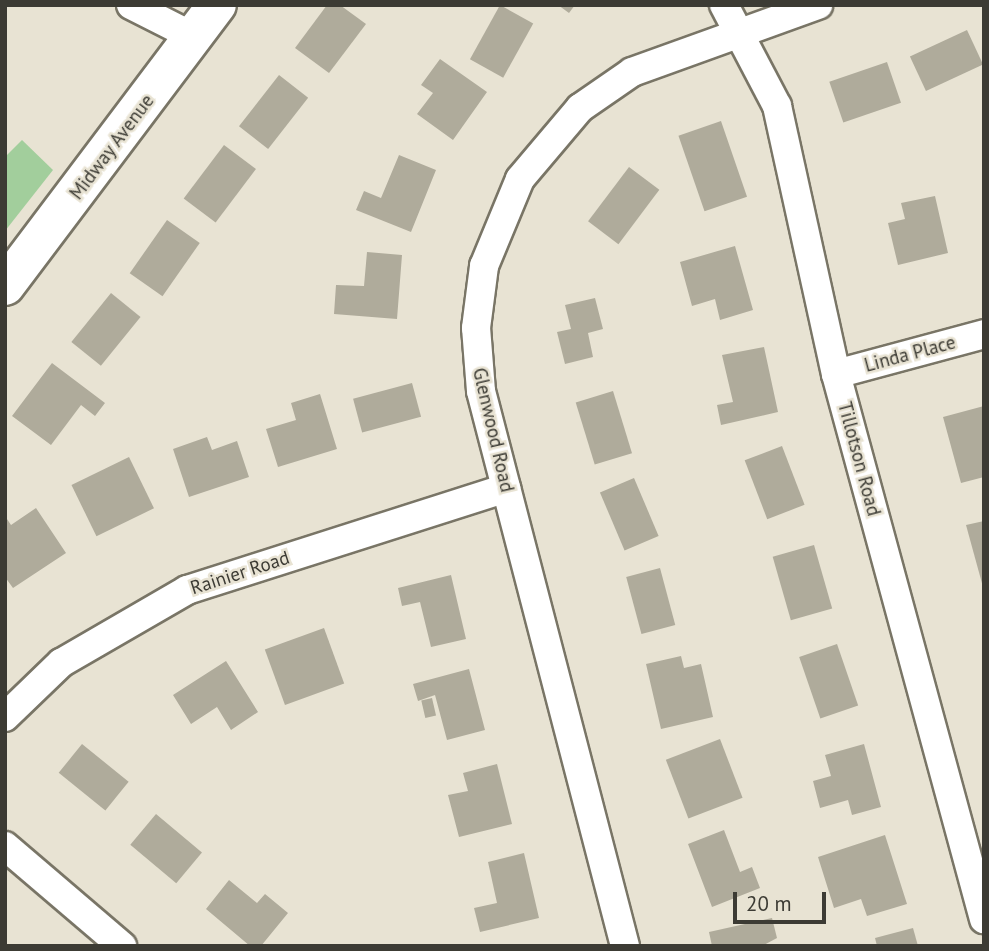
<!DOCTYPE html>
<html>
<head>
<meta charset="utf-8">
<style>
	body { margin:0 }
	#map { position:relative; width:989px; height:951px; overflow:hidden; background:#e8e3d3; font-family:"PT Sans",sans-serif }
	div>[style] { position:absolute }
	.green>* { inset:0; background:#a2ce9c }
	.building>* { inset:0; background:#afab9b; transform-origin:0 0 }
	.roads { filter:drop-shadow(2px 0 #797566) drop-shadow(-2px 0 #797566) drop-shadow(0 2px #797566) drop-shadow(0 -2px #797566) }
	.street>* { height:28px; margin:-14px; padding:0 14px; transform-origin:14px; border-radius:14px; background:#fff }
	.secondary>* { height:38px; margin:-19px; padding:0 19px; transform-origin:19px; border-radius:19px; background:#fff }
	span { translate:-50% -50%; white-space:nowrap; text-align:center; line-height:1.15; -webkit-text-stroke:5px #e8e3d3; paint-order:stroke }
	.street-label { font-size:19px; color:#3c3b34 }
	.frame { position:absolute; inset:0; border:7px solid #3c3b34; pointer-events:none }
	.scale { position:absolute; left:733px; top:892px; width:93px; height:32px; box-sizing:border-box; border:4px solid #3c3b34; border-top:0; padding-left:9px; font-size:21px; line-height:24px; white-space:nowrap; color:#3c3b34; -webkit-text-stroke:5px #e8e3d3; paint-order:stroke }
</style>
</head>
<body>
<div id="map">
	<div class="green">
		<div style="clip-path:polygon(22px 140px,53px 170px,5px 231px,5px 157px)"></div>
	</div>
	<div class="building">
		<div style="clip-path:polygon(327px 5px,340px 5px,366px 24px,329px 73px,295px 48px)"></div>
		<div style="left:500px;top:5px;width:38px;height:62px;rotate:29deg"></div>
		<div style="clip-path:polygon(558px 5px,575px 5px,569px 13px)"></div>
		<div style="left:967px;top:30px;width:38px;height:63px;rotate:65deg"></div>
		<div style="clip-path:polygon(440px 59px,487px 92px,453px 140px,417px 114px,433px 93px,421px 85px)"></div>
		<div style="left:887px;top:62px;width:43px;height:61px;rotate:71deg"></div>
		<div style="left:279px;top:75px;width:37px;height:65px;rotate:38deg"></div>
		<div style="left:721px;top:121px;width:80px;height:45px;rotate:71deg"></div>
		<div style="left:224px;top:145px;width:40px;height:67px;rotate:37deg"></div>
		<div style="clip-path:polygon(399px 155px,436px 170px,411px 232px,356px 210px,364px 191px,381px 198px)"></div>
		<div style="left:629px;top:167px;width:38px;height:68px;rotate:37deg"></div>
		<div style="clip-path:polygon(935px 196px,948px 253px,898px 265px,888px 223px,905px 219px,901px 203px)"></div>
		<div style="left:167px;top:220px;width:40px;height:65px;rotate:35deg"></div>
		<div style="clip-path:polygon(735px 246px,753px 310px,720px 320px,715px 299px,692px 306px,680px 262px)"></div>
		<div style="clip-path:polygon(367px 252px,402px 255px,397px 319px,334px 314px,336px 285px,364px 286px)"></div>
		<div style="left:111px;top:293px;width:38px;height:63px;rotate:39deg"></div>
		<div style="clip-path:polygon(595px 298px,603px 329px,588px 333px,593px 357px,565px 364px,557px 332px,571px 329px,565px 305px)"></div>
		<div style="clip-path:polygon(764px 347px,778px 412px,721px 425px,717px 405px,733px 402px,722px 355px)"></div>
		<div style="clip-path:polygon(52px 363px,105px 403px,95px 416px,81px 405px,51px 445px,12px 416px)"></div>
		<div style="left:412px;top:383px;width:35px;height:61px;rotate:75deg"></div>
		<div style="left:613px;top:391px;width:65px;height:39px;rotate:73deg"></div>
		<div style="clip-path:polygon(320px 394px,337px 449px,278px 467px,266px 429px,296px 420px,291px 403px)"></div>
		<div style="clip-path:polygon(984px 406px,984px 477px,961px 483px,943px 417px)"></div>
		<div style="clip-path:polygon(207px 437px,212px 450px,237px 441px,249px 477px,189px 497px,173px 449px)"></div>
		<div style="left:782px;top:446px;width:63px;height:40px;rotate:69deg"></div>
		<div style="left:129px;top:457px;width:57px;height:64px;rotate:64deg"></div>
		<div style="left:634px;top:478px;width:63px;height:37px;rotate:67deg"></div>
		<div style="clip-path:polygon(36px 508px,66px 553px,13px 588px,5px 577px,5px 516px,11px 525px)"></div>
		<div style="clip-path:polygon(984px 521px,984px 587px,983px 587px,966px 525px)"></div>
		<div style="left:814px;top:545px;width:66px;height:43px;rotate:74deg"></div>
		<div style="left:660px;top:568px;width:59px;height:35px;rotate:75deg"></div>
		<div style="clip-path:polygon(451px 575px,466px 639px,431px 647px,420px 602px,402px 606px,398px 588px)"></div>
		<div style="left:324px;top:628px;width:59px;height:63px;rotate:70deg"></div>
		<div style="left:837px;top:644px;width:65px;height:40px;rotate:71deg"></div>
		<div style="clip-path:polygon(681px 656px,684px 668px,701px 664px,713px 717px,661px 729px,646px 664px)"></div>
		<div style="clip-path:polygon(226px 661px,258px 712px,231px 730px,217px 707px,191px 724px,173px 695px)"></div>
		<div style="clip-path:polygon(469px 669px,485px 730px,447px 740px,435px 695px,418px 701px,413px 684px)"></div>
		<div style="left:432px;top:698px;width:18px;height:11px;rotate:77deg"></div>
		<div style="left:720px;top:739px;width:63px;height:58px;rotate:69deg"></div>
		<div style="left:82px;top:744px;width:60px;height:37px;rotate:39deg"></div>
		<div style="clip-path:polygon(864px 744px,881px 807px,852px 815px,848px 800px,820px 808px,813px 781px,831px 776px,825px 755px)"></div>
		<div style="clip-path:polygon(497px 764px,512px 824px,459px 837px,448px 795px,468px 791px,463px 773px)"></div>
		<div style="left:156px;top:814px;width:60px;height:40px;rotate:40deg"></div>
		<div style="clip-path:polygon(724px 830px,740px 872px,752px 867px,760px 888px,712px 907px,688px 844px)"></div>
		<div style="clip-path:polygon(885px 835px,907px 904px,867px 916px,861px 899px,834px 908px,818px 857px)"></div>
		<div style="clip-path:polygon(524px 853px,539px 918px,480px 932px,474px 908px,497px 903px,488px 862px)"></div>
		<div style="clip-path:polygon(229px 880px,257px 903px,265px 894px,288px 913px,261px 946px,250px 946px,206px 909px)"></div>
		<div style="clip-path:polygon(772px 918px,777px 938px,762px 946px,712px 946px,709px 932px)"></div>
		<div style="clip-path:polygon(913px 928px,918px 946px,877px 946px,875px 938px)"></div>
	</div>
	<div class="roads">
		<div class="street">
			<div style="left:131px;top:5px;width:71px;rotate:26.9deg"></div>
			<div style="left:724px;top:5px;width:114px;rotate:62.3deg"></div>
			<div style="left:777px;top:106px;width:274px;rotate:77.6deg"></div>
			<div style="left:836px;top:374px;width:565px;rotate:74.81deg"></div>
			<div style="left:836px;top:374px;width:153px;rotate:-15.1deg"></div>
			<div style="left:5px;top:717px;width:78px;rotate:-44deg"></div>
			<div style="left:61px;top:663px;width:146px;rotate:-30.1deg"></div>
			<div style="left:187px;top:590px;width:335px;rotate:-17.7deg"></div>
			<div style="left:5px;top:846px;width:154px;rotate:40.5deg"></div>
			<div style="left:625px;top:946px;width:573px;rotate:-104.55deg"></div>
			<div style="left:481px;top:391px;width:63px;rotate:-94.5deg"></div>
			<div style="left:476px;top:328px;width:63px;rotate:-82.6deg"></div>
			<div style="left:484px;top:266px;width:94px;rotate:-67.5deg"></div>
			<div style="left:520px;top:179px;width:93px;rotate:-49.8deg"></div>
			<div style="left:580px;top:108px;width:63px;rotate:-34.7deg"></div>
			<div style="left:632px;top:72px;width:198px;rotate:-19.8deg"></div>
		</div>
		<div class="secondary">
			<div style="left:5px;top:286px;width:352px;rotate:-53deg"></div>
		</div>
	</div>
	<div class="street-label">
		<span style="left:112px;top:147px;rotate:-53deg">Midway Avenue</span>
		<span style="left:910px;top:354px;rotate:-15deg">Linda Place</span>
		<span style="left:493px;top:430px;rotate:77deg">Glenwood Road</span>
		<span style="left:859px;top:459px;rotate:75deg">Tillotson Road</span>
		<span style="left:240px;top:573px;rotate:-18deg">Rainier Road</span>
	</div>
	<div class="frame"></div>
	<div class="scale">20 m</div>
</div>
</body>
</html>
